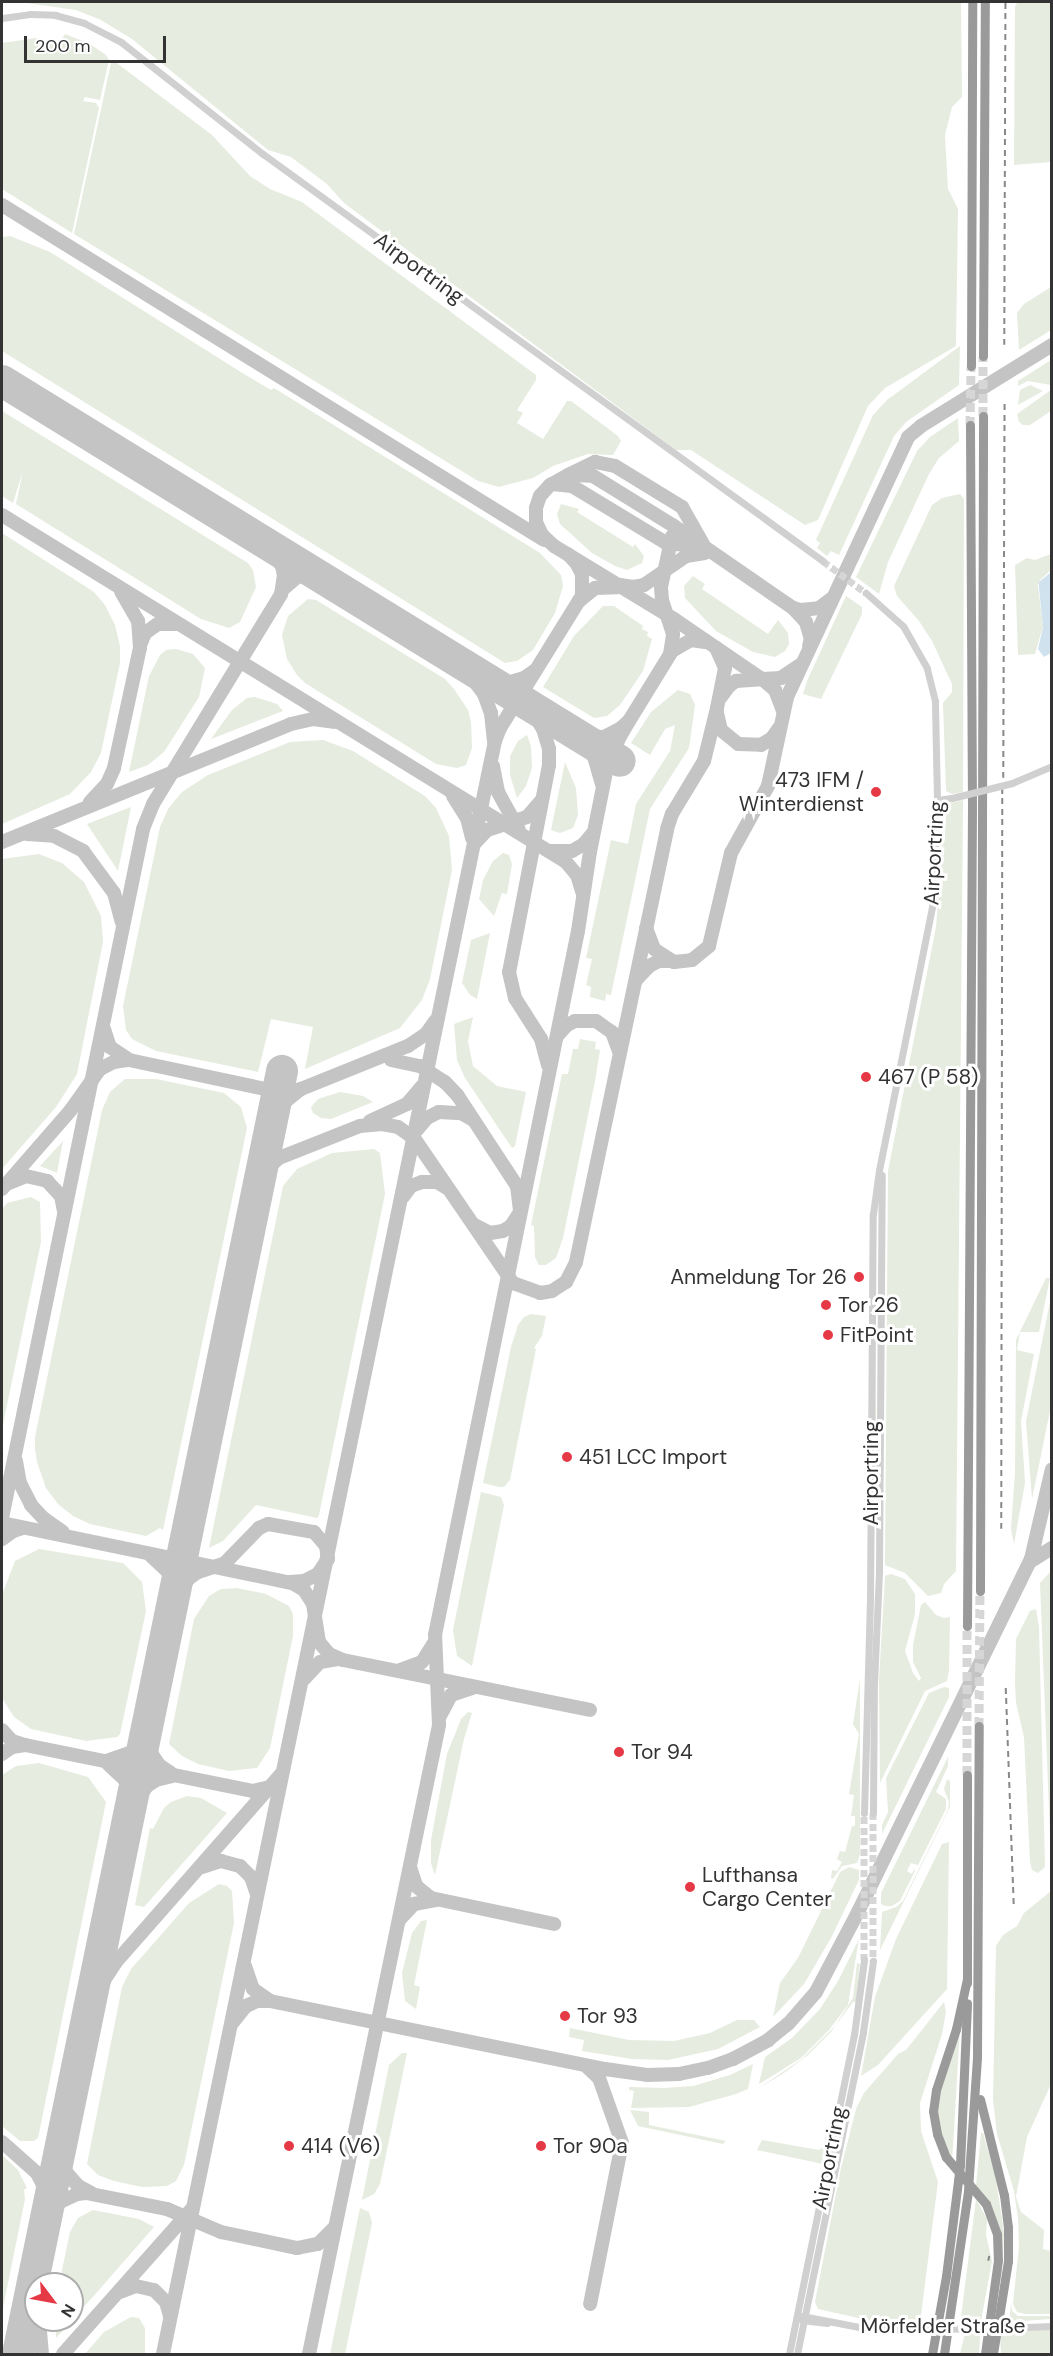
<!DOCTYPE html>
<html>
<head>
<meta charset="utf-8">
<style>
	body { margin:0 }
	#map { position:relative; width:1053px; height:2356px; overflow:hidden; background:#fff; font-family:"DM Sans",sans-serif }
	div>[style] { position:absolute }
	.green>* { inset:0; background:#e6ecdf }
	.water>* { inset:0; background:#cfe2ee }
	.taxiway>* { height:14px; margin:-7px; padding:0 7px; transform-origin:7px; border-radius:7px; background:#c4c4c4 }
	.runway>* { height:32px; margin:-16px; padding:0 16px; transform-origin:16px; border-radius:16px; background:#c4c4c4 }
	.minor-tunnel>* { height:7px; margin-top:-3.5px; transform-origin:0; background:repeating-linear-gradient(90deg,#d6d6d6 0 7px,transparent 0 10.5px) }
	.highway-tunnel>* { height:9px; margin-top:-4.5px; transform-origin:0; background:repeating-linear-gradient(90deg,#d6d6d6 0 9px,transparent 0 13.5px) }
	.minor>* { height:7px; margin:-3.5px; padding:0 3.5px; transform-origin:3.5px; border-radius:3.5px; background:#d0d0d0 }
	.highway>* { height:9px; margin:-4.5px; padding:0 4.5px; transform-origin:4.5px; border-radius:4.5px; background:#9a9a9a }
	.rail>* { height:1.5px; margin-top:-0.75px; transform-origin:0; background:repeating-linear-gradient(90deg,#888 0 6px,transparent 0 10.5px) }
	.minor-bridge>* { height:7px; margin:-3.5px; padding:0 3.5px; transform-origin:3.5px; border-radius:3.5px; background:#d0d0d0 }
	.highway-bridge>* { height:9px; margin:-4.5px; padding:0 4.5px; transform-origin:4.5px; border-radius:4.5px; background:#9a9a9a }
	.dots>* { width:16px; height:16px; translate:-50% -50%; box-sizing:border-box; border:3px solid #fff; border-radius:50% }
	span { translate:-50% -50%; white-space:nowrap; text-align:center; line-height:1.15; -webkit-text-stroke:6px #fff; paint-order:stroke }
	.street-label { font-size:21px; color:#333 }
	.poi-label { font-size:21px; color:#333 }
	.right { translate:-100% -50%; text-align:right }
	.left { translate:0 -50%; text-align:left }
	.frame { position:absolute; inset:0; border:3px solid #333; pointer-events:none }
	.north { position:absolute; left:24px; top:2272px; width:60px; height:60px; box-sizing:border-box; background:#fff; border:2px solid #adadad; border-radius:50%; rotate:122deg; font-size:16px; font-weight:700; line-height:24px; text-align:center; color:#333 }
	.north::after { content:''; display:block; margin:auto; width:21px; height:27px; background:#e63946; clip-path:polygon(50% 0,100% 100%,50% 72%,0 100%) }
	.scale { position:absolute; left:24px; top:36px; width:142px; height:27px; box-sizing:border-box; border:3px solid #333; border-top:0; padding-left:8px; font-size:18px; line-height:21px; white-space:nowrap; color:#333; -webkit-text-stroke:4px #fff; paint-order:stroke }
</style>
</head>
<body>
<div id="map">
	<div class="green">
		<div style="clip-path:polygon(19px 2px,961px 2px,962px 97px,952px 107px,945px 135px,948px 189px,958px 209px,956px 346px,885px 388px,868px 406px,818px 520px,805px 525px,691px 450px,676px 450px,344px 203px,327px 184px,291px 157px,268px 150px,132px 39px,101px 20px,76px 10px)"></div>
		<div style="clip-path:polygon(1018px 2px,1051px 2px,1051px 162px,1014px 165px,1015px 6px)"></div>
		<div style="clip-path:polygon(65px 34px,90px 44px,106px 55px,109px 60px,100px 100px,85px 97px,83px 101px,96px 103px,99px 108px,72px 233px,2px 189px,2px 43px,36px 38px,57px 47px)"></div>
		<div style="clip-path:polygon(114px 61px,212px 135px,250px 176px,270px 189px,302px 202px,536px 375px,536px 380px,517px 410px,523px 413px,517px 423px,543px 439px,567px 401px,571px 401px,618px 436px,621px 441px,613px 455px,588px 454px,553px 466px,533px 478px,499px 487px,478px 481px,74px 234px,111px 63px)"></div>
		<div style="clip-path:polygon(10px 236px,50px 252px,244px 374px,271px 390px,274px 388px,540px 553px,561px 575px,563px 586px,555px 613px,533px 650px,517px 661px,505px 663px,2px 351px,2px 237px)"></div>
		<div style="clip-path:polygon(1051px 287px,1051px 330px,1019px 350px,1017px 313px,1024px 304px)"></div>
		<div style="clip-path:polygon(960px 346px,959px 385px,906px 422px,894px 436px,839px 555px,831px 551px,827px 556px,817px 548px,820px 543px,816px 540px,873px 415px,887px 400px)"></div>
		<div style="clip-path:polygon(1051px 360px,1051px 385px,1028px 381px,1018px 386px,1018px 381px)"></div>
		<div style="clip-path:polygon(1030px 385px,1043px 391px,1018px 405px,1020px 390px)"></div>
		<div style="clip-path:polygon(1051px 390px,1051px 411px,1030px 425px,1023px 425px,1019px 422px,1017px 414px)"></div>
		<div style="clip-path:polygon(2px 411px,248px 563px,253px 570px,256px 587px,240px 622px,229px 628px,201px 619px,16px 504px,23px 471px,13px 503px,2px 496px)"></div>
		<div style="clip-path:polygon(958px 418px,959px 441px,939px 458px,929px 474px,888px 562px,879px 594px,856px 577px,917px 451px,930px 437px)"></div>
		<div style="clip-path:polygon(960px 494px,964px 499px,963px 792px,952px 794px,946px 791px,943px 703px,952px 692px,952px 684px,932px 641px,919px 621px,897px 596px,894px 586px,932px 505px,942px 498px)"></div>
		<div style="clip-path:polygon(561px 504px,579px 509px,577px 512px,633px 547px,635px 544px,644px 556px,642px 563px,627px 570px,615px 566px,592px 553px,560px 524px,557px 514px)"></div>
		<div style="clip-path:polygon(2px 533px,94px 592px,105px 605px,115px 625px,120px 646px,120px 663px,101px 753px,91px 772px,70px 794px,2px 824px)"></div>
		<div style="clip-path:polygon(1051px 554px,1051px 570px,1040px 580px,1038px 586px,1043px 626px,1035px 654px,1018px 655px,1015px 565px,1027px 558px,1035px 560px)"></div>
		<div style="clip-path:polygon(693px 576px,705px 584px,702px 589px,768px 634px,778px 620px,788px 633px,789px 644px,785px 651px,775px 657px,753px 652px,716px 631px,685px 598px,684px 586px)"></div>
		<div style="clip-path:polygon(846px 596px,862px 607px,862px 614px,821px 699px,803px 694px,807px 681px)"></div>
		<div style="clip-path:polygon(308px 599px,316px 600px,445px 679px,454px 689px,468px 710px,471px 722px,472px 748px,466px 765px,457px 768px,436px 764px,305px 683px,297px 675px,287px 659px,282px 635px,288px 616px)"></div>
		<div style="clip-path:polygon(603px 606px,614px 606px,643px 626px,642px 629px,648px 632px,647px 636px,652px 639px,643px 671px,620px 705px,607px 716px,594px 718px,543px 687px,574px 636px)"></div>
		<div style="clip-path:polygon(176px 649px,193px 654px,205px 668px,199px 697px,164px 752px,148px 765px,129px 772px,149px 676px,160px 655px,166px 650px)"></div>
		<div style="clip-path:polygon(678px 690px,690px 694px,695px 705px,689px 748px,650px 809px,611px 995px,606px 994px,605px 1001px,590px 997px,591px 987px,586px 985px,592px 959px,586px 958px,611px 840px,628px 844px,636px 804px,670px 751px,675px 725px,665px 729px,650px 755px,631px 743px,651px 712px)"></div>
		<div style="clip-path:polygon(255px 697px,277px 704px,283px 711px,211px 739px,232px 710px,247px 698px)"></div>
		<div style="clip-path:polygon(527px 735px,531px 746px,532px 768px,526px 786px,517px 798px,510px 775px,510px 756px,518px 741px)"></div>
		<div style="clip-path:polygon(323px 740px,353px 751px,425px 796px,436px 808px,449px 836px,452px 870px,430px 979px,422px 1000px,400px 1028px,305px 1069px,313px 1027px,271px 1019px,258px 1072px,156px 1051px,132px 1039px,126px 1030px,123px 1006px,160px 827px,168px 809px,182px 792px,208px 775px,290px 742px)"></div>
		<div style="clip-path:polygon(565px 762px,576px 788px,578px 815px,573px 828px,560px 833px,551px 830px)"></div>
		<div style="clip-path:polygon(963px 800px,956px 1571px,944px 1584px,941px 1593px,928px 1596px,905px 1573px,885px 1565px,888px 1171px,936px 927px,945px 812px,951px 803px)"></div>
		<div style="clip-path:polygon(131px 807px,118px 871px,87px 824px)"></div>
		<div style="clip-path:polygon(503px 853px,509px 855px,512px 864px,507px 894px,502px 893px,494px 916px,479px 899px,483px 880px,493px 861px)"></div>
		<div style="clip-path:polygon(39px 854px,62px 863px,84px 882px,101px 916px,103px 942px,77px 1074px,56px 1107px,2px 1169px,2px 859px)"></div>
		<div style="clip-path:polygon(490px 933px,477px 999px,470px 995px,462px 983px,471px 940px)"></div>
		<div style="clip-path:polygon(473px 1017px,468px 1041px,473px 1066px,497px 1086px,526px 1092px,515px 1146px,512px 1148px,465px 1078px,457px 1060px,454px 1024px)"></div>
		<div style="clip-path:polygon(580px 1039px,596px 1042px,595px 1049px,600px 1050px,595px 1081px,563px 1238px,556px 1258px,546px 1265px,539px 1265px,535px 1257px,534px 1226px,531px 1225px,562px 1074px,568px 1074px,573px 1049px,578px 1049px)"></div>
		<div style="clip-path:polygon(125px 1079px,156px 1079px,224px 1093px,241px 1107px,247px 1128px,163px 1530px,160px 1528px,146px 1536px,90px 1524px,73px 1516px,58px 1504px,46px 1488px,37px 1462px,35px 1449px,35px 1437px,102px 1110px,110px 1092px)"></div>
		<div style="clip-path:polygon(340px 1092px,363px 1096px,373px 1102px,331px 1119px,321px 1118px,313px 1113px,311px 1107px,318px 1099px)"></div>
		<div style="clip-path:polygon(63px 1141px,57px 1173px,40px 1166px)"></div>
		<div style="clip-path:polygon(374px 1149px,380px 1153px,385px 1194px,319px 1515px,317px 1518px,256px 1505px,223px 1541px,209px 1548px,283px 1186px,297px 1169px,332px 1153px)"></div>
		<div style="clip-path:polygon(31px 1197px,40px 1202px,41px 1242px,2px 1429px,2px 1209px,7px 1203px)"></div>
		<div style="clip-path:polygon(1046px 1278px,1050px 1278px,1039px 1332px,1020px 1332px,1017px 1350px,1034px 1354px,1021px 1421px,1025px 1483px,1014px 1544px,1011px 1529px,1015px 1473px,1016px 1340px)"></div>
		<div style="clip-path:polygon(1051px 1297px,1051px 1406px,1032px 1499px,1026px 1421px)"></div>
		<div style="clip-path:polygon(531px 1314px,546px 1316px,542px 1336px,534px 1348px,536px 1349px,510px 1480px,504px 1487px,499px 1487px,483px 1483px,511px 1347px,518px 1325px,524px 1317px)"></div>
		<div style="clip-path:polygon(875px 1322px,877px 1513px,874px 1513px)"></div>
		<div style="clip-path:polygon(481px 1492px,501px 1497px,504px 1505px,472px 1666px,457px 1656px,453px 1630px)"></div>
		<div style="clip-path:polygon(39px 1549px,123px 1563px,142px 1582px,146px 1611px,120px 1734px,117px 1737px,86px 1741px,31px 1729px,14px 1717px,2px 1698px,3px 1592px,15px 1561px)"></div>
		<div style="clip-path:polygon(1051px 1571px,1051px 1860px,1040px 1583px)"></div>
		<div style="clip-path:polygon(891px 1574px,905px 1579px,915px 1594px,915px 1614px,905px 1651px,913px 1673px,919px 1681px,921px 1678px,913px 1662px,913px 1645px,921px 1605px,925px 1602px,936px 1615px,944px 1618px,950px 1617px,949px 1671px,947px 1681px,925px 1691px,880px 1783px,879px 1680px,885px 1576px)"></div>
		<div style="clip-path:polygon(237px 1588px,266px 1594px,289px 1606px,293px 1614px,293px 1636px,270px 1748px,257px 1768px,229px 1771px,198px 1764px,182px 1756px,169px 1744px,194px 1619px,209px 1596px,221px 1589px)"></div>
		<div style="clip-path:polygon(1036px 1609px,1039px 1627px,1045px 1867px,1038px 1873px,1032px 1870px,1030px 1862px,1024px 1737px,1016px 1703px,1015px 1682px,1016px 1639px,1030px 1611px)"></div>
		<div style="clip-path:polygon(860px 1679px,860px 1854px,857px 1863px,842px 1866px,833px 1879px,831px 1878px,832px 1870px,837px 1871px,842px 1862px,837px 1859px,840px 1851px,845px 1852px,852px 1826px,855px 1826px,855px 1816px,851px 1816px,854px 1795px,849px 1794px,859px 1734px,853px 1724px)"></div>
		<div style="clip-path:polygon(944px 1687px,949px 1688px,949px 1697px,882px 1834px,882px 1825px,888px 1812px,886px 1778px,929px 1693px)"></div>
		<div style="clip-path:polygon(468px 1712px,472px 1713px,464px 1739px,435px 1875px,431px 1863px,431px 1840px,447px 1754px,461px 1719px)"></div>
		<div style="clip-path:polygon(948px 1757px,948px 1766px,936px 1792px,946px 1799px,946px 1809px,918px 1865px,911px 1863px,907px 1871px,912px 1874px,914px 1869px,915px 1871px,900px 1901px,892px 1906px,885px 1906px,881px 1904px,881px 1893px)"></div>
		<div style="clip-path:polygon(39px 1763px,88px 1777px,106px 1802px,38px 2138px,34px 2141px,20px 2141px,2px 2126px,2px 1775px,16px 1766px)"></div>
		<div style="clip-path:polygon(947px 1779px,950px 1781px,950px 1807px,880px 1950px,882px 1912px,896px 1907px,903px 1901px,948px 1810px,949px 1802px,944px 1789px)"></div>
		<div style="clip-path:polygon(187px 1796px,201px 1798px,227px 1813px,144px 1907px,135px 1905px,150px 1828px,153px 1829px,164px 1808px,171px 1802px)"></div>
		<div style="clip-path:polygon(949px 1842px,947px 1989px,878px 2065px,861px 2076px,875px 1997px,896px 1939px,942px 1844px)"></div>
		<div style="clip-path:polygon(849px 1867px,859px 1870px,859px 1880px,831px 1938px,804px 1984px,773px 2017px,780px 1983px,798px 1958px,840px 1872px)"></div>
		<div style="clip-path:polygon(219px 1884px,227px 1886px,232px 1891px,234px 1923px,184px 2165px,176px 2181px,167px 2186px,142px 2187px,114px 2181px,98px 2175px,87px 2164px,122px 1987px,131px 1969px,189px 1903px)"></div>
		<div style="clip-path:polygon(1051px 1891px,1051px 2084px,1027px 2137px,1016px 2197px,1021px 2212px,1044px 2230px,1043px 2249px,1051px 2251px,1051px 2314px,1025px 2314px,1017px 2312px,1013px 2304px,1019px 2246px,1018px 2219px,1014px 2191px,997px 2134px,993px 2100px,996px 1946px,1003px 1935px,1017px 1926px,1024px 1913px)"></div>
		<div style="clip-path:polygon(427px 1920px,414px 1985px,420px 1987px,416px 2009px,405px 2001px,402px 1973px,412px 1933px,421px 1921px)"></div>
		<div style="clip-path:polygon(859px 1939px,848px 2005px,829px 2030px,801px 2058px,759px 2084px,765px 2057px,792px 2038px,820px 2009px,838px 1981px)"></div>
		<div style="clip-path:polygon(857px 1963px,860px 1964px,856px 2002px,853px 2002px,830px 2033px,808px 2055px,784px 2073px,759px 2088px,802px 2059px,835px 2026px,853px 1998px)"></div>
		<div style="clip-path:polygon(944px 2002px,946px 2012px,942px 2034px,920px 2103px,921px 2131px,938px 2182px,920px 2323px,881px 2323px,818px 2309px,815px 2302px,841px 2168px,856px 2109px,864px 2093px,898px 2054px,906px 2050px)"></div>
		<div style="clip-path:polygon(737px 2020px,754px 2020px,760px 2027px,718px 2049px,668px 2060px,632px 2059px,582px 2051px,584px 2040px,569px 2037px,570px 2028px,629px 2040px,674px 2041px,710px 2033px)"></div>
		<div style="clip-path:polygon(960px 2028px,953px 2147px,952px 2158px,938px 2129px,937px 2100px)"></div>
		<div style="clip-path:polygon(402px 2053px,407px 2053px,380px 2184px,374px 2194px,362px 2200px,389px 2065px)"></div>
		<div style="clip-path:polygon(753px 2064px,748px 2089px,736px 2094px,689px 2107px,631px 2108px,634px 2091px,629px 2090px,629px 2087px,664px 2088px,693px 2086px,730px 2075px)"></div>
		<div style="clip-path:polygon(630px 2110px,649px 2112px,649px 2125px,726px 2141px,723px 2144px,638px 2126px)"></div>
		<div style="clip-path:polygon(981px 2133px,983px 2133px,995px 2174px,1004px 2232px,1002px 2273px,993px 2320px,1000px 2232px,991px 2207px,976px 2186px)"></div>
		<div style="clip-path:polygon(826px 2136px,828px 2136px,823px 2164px,757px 2150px,762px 2140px,819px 2150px,824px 2145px)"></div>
		<div style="clip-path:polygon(2px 2155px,18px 2170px,27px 2188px,24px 2190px,25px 2199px,2px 2313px)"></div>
		<div style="clip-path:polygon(976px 2199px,987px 2219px,986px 2235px,992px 2261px,981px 2321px,979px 2354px,960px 2354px,965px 2333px,959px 2333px)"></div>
		<div style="clip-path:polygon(360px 2208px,369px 2212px,372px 2223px,345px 2354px,330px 2354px)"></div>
		<div style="clip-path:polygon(93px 2210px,139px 2219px,154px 2227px,98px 2291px,56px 2338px,55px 2320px,72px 2320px,72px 2284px,59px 2284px,70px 2232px,78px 2218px)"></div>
		<div style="clip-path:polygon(1011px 2303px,1012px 2311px,1018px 2316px,1051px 2316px,1051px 2319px,1009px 2322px)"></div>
		<div style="clip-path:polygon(131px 2317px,139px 2318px,145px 2328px,145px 2354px,85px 2354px,104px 2332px)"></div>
		<div style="clip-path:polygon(1051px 2329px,1051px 2354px,1001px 2354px,1000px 2334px)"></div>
	</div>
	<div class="water">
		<div style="clip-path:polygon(1051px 572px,1051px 653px,1044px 657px,1038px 649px,1043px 627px,1039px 588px,1039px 582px)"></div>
	</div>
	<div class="taxiway">
		<div style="left:2px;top:205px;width:637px;rotate:31.72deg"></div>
		<div style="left:570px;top:474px;width:28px;rotate:-26deg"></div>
		<div style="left:595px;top:462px;width:20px;rotate:11deg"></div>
		<div style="left:615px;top:466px;width:79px;rotate:31.5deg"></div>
		<div style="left:682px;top:507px;width:43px;rotate:60.4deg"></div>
		<div style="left:552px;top:484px;width:20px;rotate:6deg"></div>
		<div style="left:572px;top:486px;width:110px;rotate:31.2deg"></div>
		<div style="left:666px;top:543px;width:36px;rotate:6deg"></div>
		<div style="left:2px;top:515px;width:662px;rotate:31.6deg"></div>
		<div style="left:566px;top:862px;width:17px;rotate:50deg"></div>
		<div style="left:577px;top:875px;width:17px;rotate:73deg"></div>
		<div style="left:620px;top:585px;width:13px;rotate:9deg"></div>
		<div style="left:633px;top:587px;width:11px;rotate:-10deg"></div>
		<div style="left:644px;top:585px;width:51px;rotate:-34.6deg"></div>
		<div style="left:686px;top:556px;width:19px;rotate:-9deg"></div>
		<div style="left:282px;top:590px;width:20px;rotate:-41deg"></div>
		<div style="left:297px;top:577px;width:10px;rotate:-11deg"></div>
		<div style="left:307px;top:575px;width:13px;rotate:9deg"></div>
		<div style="left:579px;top:601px;width:21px;rotate:-39deg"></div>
		<div style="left:595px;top:588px;width:23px;rotate:-2deg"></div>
		<div style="left:793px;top:608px;width:8px;rotate:14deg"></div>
		<div style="left:801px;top:610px;width:18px;rotate:-6deg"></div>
		<div style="left:819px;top:608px;width:15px;rotate:-37deg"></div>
		<div style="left:141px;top:643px;width:11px;rotate:-68deg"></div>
		<div style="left:145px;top:633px;width:16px;rotate:-35deg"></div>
		<div style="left:158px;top:624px;width:20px"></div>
		<div style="left:670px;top:654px;width:20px;rotate:-81deg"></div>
		<div style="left:673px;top:634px;width:35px;rotate:-108deg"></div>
		<div style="left:662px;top:601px;width:14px;rotate:-94deg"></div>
		<div style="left:661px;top:587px;width:52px;rotate:-77.8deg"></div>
		<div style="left:450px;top:657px;width:21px;rotate:39deg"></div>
		<div style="left:466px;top:670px;width:30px;rotate:53deg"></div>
		<div style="left:484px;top:694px;width:20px;rotate:70deg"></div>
		<div style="left:491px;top:713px;width:28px;rotate:84deg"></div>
		<div style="left:800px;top:665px;width:23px;rotate:146deg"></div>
		<div style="left:781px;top:678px;width:19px;rotate:177deg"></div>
		<div style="left:762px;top:679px;width:107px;rotate:-145.7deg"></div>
		<div style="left:674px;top:619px;width:140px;rotate:-148.7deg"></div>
		<div style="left:554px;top:546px;width:16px;rotate:-137deg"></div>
		<div style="left:542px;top:535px;width:14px;rotate:-115deg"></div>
		<div style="left:536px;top:522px;width:14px;rotate:-90deg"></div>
		<div style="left:536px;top:508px;width:13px;rotate:-72deg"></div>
		<div style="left:540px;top:496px;width:15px;rotate:-48deg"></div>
		<div style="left:550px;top:485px;width:21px;rotate:-29deg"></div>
		<div style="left:568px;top:475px;width:25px;rotate:2deg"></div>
		<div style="left:593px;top:476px;width:95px;rotate:31.7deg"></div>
		<div style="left:674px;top:526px;width:145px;rotate:34.6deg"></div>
		<div style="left:793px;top:608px;width:19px;rotate:47deg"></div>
		<div style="left:806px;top:622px;width:18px;rotate:74deg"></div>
		<div style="left:811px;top:639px;width:7px;rotate:106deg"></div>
		<div style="left:481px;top:676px;width:15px;rotate:20deg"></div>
		<div style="left:495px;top:681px;width:15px;rotate:4deg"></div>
		<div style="left:510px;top:682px;width:15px;rotate:-16deg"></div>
		<div style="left:524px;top:678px;width:14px;rotate:-34deg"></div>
		<div style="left:721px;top:697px;width:14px;rotate:-54deg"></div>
		<div style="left:729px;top:686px;width:9px;rotate:-36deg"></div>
		<div style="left:736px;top:681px;width:26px;rotate:-4deg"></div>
		<div style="left:762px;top:679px;width:17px;rotate:40deg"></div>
		<div style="left:775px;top:690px;width:22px;rotate:69deg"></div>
		<div style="left:519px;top:699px;width:20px;rotate:45deg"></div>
		<div style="left:533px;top:713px;width:19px;rotate:58deg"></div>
		<div style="left:543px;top:729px;width:21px;rotate:73deg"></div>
		<div style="left:549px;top:749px;width:16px;rotate:90deg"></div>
		<div style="left:549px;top:765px;width:211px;rotate:100.9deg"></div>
		<div style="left:509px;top:972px;width:27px;rotate:77deg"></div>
		<div style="left:515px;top:998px;width:49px;rotate:57.6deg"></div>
		<div style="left:541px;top:1039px;width:27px;rotate:75deg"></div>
		<div style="left:717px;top:713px;width:17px;rotate:77deg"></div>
		<div style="left:721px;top:730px;width:22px;rotate:39deg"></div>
		<div style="left:738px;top:744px;width:23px;rotate:2deg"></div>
		<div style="left:761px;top:745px;width:13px;rotate:-32deg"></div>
		<div style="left:772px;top:738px;width:12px;rotate:-55deg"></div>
		<div style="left:578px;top:736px;width:26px;rotate:2deg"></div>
		<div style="left:604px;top:737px;width:18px;rotate:-27deg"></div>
		<div style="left:620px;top:729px;width:12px;rotate:-42deg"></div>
		<div style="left:629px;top:721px;width:82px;rotate:-58.4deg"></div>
		<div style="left:672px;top:651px;width:22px;rotate:-30deg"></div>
		<div style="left:691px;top:640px;width:14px;rotate:8deg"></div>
		<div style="left:578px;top:736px;width:23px;rotate:49deg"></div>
		<div style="left:593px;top:753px;width:32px;rotate:74deg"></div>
		<div style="left:493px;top:766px;width:26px;rotate:79deg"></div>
		<div style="left:498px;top:792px;width:43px;rotate:61.1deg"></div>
		<div style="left:453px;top:796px;width:26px;rotate:58deg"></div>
		<div style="left:467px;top:818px;width:21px;rotate:76deg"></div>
		<div style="left:90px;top:802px;width:25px;rotate:-47deg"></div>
		<div style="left:107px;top:784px;width:17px;rotate:-66deg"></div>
		<div style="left:114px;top:768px;width:123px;rotate:-77.8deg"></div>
		<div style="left:140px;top:648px;width:27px;rotate:-94deg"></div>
		<div style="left:138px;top:621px;width:34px;rotate:-120deg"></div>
		<div style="left:27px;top:834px;width:27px;rotate:4deg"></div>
		<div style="left:54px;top:836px;width:33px;rotate:27deg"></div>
		<div style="left:83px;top:851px;width:52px;rotate:53.6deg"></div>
		<div style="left:114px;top:893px;width:30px;rotate:75deg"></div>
		<div style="left:2px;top:842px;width:312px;rotate:-22.2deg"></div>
		<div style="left:291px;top:724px;width:23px;rotate:-13deg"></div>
		<div style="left:313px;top:719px;width:21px;rotate:8deg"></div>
		<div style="left:474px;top:844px;width:19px;rotate:-47deg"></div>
		<div style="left:487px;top:830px;width:42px;rotate:-18deg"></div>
		<div style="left:527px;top:817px;width:21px;rotate:-49deg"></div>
		<div style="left:549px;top:851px;width:23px"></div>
		<div style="left:572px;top:851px;width:14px;rotate:-30deg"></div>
		<div style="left:584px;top:844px;width:13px;rotate:-51deg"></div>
		<div style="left:646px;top:928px;width:22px;rotate:69deg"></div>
		<div style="left:654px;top:949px;width:24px;rotate:33deg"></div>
		<div style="left:674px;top:962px;width:18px;rotate:-6deg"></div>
		<div style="left:692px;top:960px;width:22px;rotate:-39deg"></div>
		<div style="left:709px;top:946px;width:96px;rotate:-76.7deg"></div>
		<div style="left:731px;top:853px;width:77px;rotate:-61.1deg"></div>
		<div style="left:768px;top:786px;width:91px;rotate:-77.9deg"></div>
		<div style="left:787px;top:697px;width:287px;rotate:-65deg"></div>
		<div style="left:908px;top:437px;width:17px;rotate:-40deg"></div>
		<div style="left:921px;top:426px;width:154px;rotate:-31.7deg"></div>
		<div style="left:636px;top:980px;width:19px;rotate:-47deg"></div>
		<div style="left:649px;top:966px;width:11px;rotate:-27deg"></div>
		<div style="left:659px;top:961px;width:13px"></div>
		<div style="left:104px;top:1029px;width:19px;rotate:72deg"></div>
		<div style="left:110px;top:1047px;width:23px;rotate:34deg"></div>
		<div style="left:557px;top:1036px;width:15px;rotate:-48deg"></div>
		<div style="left:567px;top:1025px;width:9px;rotate:-27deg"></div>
		<div style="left:575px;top:1021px;width:21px"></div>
		<div style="left:596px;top:1021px;width:19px;rotate:35deg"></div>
		<div style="left:612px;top:1032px;width:20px;rotate:70deg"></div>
		<div style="left:391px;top:1060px;width:30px;rotate:12deg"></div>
		<div style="left:420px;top:1066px;width:30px;rotate:33deg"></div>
		<div style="left:445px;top:1082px;width:19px;rotate:47deg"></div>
		<div style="left:458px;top:1096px;width:108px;rotate:56.8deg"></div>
		<div style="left:517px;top:1186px;width:26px;rotate:83deg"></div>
		<div style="left:520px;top:1212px;width:17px;rotate:123deg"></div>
		<div style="left:511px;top:1226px;width:9px;rotate:148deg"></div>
		<div style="left:503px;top:1231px;width:13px;rotate:171deg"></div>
		<div style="left:490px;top:1233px;width:18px;rotate:-153deg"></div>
		<div style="left:272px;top:1121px;width:18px;rotate:-61deg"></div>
		<div style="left:281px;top:1105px;width:26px;rotate:-39deg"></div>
		<div style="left:301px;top:1089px;width:115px;rotate:-21.9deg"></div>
		<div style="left:408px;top:1046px;width:22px;rotate:-34deg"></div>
		<div style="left:426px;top:1034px;width:16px;rotate:-55deg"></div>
		<div style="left:370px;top:1121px;width:41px;rotate:-24.7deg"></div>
		<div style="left:407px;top:1104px;width:23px;rotate:-50deg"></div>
		<div style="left:376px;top:1123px;width:22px;rotate:10deg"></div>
		<div style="left:398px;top:1127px;width:19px;rotate:35deg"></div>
		<div style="left:414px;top:1138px;width:176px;rotate:55.7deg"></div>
		<div style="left:513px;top:1283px;width:29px;rotate:20deg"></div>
		<div style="left:540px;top:1293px;width:12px;rotate:-9deg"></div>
		<div style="left:552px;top:1291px;width:17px;rotate:-33deg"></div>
		<div style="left:566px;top:1282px;width:22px;rotate:-63deg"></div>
		<div style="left:576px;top:1262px;width:442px;rotate:-78.1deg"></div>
		<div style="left:667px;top:829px;width:16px;rotate:-72deg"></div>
		<div style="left:672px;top:814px;width:62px;rotate:-58.9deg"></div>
		<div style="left:704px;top:761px;width:55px;rotate:-76.2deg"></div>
		<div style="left:717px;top:708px;width:41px;rotate:-78.7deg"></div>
		<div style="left:725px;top:668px;width:22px;rotate:-114deg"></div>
		<div style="left:416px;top:1131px;width:17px;rotate:-50deg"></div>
		<div style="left:427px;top:1118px;width:13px;rotate:-27deg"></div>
		<div style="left:439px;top:1112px;width:22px;rotate:3deg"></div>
		<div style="left:461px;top:1113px;width:14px;rotate:30deg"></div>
		<div style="left:9px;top:1183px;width:18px;rotate:-22deg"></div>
		<div style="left:26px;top:1176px;width:22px;rotate:13deg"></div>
		<div style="left:47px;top:1181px;width:21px;rotate:47deg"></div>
		<div style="left:61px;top:1196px;width:15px;rotate:79deg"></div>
		<div style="left:258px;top:1185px;width:18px;rotate:-61deg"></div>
		<div style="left:267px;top:1169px;width:16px;rotate:-43deg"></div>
		<div style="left:279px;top:1158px;width:87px;rotate:-21.6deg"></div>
		<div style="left:360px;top:1126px;width:22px;rotate:-5deg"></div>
		<div style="left:2px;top:1189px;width:103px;rotate:-48.9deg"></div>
		<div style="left:70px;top:1111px;width:52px;rotate:-54.5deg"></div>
		<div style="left:100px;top:1069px;width:16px;rotate:-27deg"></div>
		<div style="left:114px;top:1062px;width:15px;rotate:-8deg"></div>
		<div style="left:129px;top:1060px;width:158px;rotate:12deg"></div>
		<div style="left:284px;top:1093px;width:17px;rotate:-13deg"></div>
		<div style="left:403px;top:1197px;width:14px;rotate:-54deg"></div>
		<div style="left:411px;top:1186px;width:12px;rotate:-20deg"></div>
		<div style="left:422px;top:1182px;width:15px"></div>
		<div style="left:437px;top:1182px;width:12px;rotate:31deg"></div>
		<div style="left:16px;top:1461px;width:22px;rotate:80deg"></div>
		<div style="left:20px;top:1483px;width:25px;rotate:63deg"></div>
		<div style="left:31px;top:1505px;width:18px;rotate:47deg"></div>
		<div style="left:43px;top:1518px;width:24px;rotate:35deg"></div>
		<div style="left:2px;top:1518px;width:703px;rotate:-78.43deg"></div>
		<div style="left:143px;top:829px;width:27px;rotate:-68deg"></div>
		<div style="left:153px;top:804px;width:246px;rotate:-58.6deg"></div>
		<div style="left:281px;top:594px;width:18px;rotate:-81deg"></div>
		<div style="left:284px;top:576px;width:10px;rotate:-101deg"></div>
		<div style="left:282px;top:566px;width:29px;rotate:-126deg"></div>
		<div style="left:2px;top:1523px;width:296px;rotate:11.7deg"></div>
		<div style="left:292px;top:1583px;width:14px;rotate:30deg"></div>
		<div style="left:304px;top:1590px;width:17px;rotate:57deg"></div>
		<div style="left:313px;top:1604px;width:38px;rotate:81deg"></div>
		<div style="left:319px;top:1642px;width:16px;rotate:50deg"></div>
		<div style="left:329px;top:1654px;width:15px;rotate:23deg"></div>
		<div style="left:2px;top:1539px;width:14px;rotate:-36deg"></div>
		<div style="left:13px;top:1531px;width:10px;rotate:-17deg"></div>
		<div style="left:150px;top:1555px;width:25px;rotate:43deg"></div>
		<div style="left:168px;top:1572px;width:14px;rotate:65deg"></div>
		<div style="left:174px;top:1585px;width:13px;rotate:94deg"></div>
		<div style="left:1031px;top:1561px;width:25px;rotate:-32deg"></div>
		<div style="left:172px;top:1603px;width:29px;rotate:-56deg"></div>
		<div style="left:188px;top:1579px;width:12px;rotate:-35deg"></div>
		<div style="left:198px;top:1572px;width:28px;rotate:-18deg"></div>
		<div style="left:225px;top:1563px;width:49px;rotate:-45.8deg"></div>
		<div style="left:259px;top:1528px;width:10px;rotate:-24deg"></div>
		<div style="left:268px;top:1524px;width:47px;rotate:9.9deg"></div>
		<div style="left:314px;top:1532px;width:18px;rotate:49deg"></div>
		<div style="left:326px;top:1546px;width:13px;rotate:81deg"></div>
		<div style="left:328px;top:1559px;width:18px;rotate:124deg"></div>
		<div style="left:318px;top:1574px;width:16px;rotate:153deg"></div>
		<div style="left:304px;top:1581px;width:14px;rotate:176deg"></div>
		<div style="left:400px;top:1670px;width:23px;rotate:-20deg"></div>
		<div style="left:422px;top:1662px;width:22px;rotate:-58deg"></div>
		<div style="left:304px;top:1679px;width:23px;rotate:-47deg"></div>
		<div style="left:320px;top:1662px;width:18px;rotate:-9deg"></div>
		<div style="left:338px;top:1659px;width:257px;rotate:11.4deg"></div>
		<div style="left:440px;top:1716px;width:24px;rotate:-62deg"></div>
		<div style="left:451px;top:1695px;width:22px;rotate:-18deg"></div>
		<div style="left:147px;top:1725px;width:28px;rotate:82deg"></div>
		<div style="left:151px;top:1753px;width:14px;rotate:56deg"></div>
		<div style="left:159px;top:1765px;width:14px;rotate:34deg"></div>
		<div style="left:2px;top:1730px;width:15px;rotate:48deg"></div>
		<div style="left:12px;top:1741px;width:14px;rotate:17deg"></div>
		<div style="left:25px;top:1745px;width:233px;rotate:11.4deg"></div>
		<div style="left:253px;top:1791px;width:17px;rotate:-13deg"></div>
		<div style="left:2px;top:1754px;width:12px;rotate:-35deg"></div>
		<div style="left:12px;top:1747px;width:13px;rotate:-9deg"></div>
		<div style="left:109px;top:1760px;width:24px;rotate:-19deg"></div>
		<div style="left:132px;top:1752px;width:13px;rotate:-51deg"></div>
		<div style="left:140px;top:1742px;width:14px;rotate:-65deg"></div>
		<div style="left:108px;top:1764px;width:23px;rotate:43deg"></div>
		<div style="left:125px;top:1780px;width:16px;rotate:72deg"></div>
		<div style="left:130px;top:1795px;width:13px;rotate:90deg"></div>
		<div style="left:130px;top:1811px;width:30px;rotate:-56deg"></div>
		<div style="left:147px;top:1786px;width:11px;rotate:-34deg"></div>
		<div style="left:156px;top:1780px;width:16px;rotate:-14deg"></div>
		<div style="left:202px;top:1867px;width:20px;rotate:-18deg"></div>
		<div style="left:221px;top:1861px;width:20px;rotate:15deg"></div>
		<div style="left:240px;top:1866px;width:16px;rotate:45deg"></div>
		<div style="left:251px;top:1877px;width:18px;rotate:71deg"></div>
		<div style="left:410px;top:1867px;width:20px;rotate:72deg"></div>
		<div style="left:416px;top:1886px;width:19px;rotate:39deg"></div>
		<div style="left:431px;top:1898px;width:126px;rotate:11.9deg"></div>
		<div style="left:400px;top:1919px;width:21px;rotate:-47deg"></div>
		<div style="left:414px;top:1904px;width:22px;rotate:-10deg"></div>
		<div style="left:245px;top:1966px;width:24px;rotate:71deg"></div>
		<div style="left:253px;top:1989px;width:21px;rotate:35deg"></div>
		<div style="left:86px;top:2020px;width:38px;rotate:-67deg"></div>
		<div style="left:101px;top:1985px;width:27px;rotate:-57deg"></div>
		<div style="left:116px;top:1962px;width:250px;rotate:-48.7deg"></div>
		<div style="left:233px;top:2022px;width:21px;rotate:-51deg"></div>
		<div style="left:246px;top:2006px;width:12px;rotate:-24deg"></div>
		<div style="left:257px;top:2001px;width:13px"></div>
		<div style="left:270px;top:2001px;width:342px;rotate:11.5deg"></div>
		<div style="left:605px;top:2069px;width:42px;rotate:8.1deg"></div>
		<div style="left:647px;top:2075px;width:32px;rotate:-2deg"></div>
		<div style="left:679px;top:2074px;width:30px;rotate:-12deg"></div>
		<div style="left:708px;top:2068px;width:27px;rotate:-20deg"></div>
		<div style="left:733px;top:2059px;width:40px;rotate:-28deg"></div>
		<div style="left:768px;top:2040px;width:27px;rotate:-39deg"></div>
		<div style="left:789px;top:2023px;width:41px;rotate:-48.9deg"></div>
		<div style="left:816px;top:1992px;width:93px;rotate:-62.3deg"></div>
		<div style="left:859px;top:1910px;width:391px;rotate:-63.9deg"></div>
		<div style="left:1031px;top:1559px;width:92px;rotate:-76.9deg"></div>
		<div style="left:587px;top:2067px;width:16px;rotate:43deg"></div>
		<div style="left:599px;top:2078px;width:69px;rotate:70.5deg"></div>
		<div style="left:622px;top:2143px;width:164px;rotate:101.2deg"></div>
		<div style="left:63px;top:2135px;width:23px;rotate:92deg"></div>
		<div style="left:62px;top:2158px;width:15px;rotate:74deg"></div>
		<div style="left:66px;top:2172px;width:18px;rotate:49deg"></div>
		<div style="left:78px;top:2186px;width:15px;rotate:28deg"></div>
		<div style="left:2px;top:2142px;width:47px;rotate:41.5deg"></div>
		<div style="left:37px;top:2173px;width:20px;rotate:63deg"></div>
		<div style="left:46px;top:2191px;width:26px;rotate:90deg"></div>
		<div style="left:43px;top:2230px;width:17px;rotate:-66deg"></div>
		<div style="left:50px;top:2214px;width:16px;rotate:-50deg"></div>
		<div style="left:60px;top:2202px;width:19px;rotate:-25deg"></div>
		<div style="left:77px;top:2194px;width:9px;rotate:-6deg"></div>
		<div style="left:86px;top:2193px;width:83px;rotate:11.2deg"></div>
		<div style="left:167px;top:2209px;width:59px;rotate:23.1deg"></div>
		<div style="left:221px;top:2232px;width:78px;rotate:11.9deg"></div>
		<div style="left:297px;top:2248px;width:21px;rotate:-11deg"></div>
		<div style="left:318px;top:2244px;width:23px;rotate:-45deg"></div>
		<div style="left:39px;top:2284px;width:49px;rotate:-85.3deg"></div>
		<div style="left:120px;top:2292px;width:17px;rotate:-21deg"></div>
		<div style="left:136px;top:2286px;width:18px;rotate:13deg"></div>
		<div style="left:154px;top:2290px;width:17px;rotate:45deg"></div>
		<div style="left:166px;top:2302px;width:15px;rotate:74deg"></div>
		<div style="left:39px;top:2320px;width:34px;rotate:85deg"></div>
		<div style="left:63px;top:2354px;width:193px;rotate:-48.4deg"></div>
		<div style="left:163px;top:2354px;width:1647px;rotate:-78.37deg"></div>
		<div style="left:495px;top:741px;width:14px;rotate:-69deg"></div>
		<div style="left:500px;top:728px;width:155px;rotate:-58.2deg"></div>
		<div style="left:582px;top:596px;width:22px;rotate:-90deg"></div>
		<div style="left:582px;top:574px;width:11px;rotate:-117deg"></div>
		<div style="left:577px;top:564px;width:13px;rotate:-132deg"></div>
		<div style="left:309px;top:2354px;width:642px;rotate:-78.32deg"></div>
		<div style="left:439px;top:1725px;width:90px;rotate:-92.5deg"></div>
		<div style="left:435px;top:1635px;width:718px;rotate:-78.52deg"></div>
		<div style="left:578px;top:931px;width:80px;rotate:-81.4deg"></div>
		<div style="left:590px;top:852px;width:82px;rotate:-78.7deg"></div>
		<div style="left:606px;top:772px;width:34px;rotate:-69deg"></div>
		<div style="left:618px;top:740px;width:22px;rotate:-60deg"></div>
	</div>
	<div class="runway">
		<div style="left:2px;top:381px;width:725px;rotate:31.59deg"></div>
		<div style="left:18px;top:2354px;width:1310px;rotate:-78.37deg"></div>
	</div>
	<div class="minor-tunnel">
		<div style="left:823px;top:561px;width:54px;rotate:36.7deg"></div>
		<div style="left:873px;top:1813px;width:148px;rotate:90deg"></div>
		<div style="left:864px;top:1960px;width:147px;rotate:-90deg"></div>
	</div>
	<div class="highway-tunnel">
		<div style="left:983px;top:416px;width:60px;rotate:-90deg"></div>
		<div style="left:970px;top:425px;width:59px;rotate:-89deg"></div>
		<div style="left:979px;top:1726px;width:135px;rotate:-89.6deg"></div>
		<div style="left:967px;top:1775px;width:149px;rotate:-90deg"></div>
	</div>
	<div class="minor">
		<div style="left:2px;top:18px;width:28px;rotate:-8deg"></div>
		<div style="left:30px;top:14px;width:25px;rotate:2deg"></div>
		<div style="left:55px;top:15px;width:30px;rotate:15deg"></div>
		<div style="left:84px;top:23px;width:42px;rotate:27.2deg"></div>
		<div style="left:121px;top:42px;width:181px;rotate:38.3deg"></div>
		<div style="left:263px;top:154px;width:692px;rotate:36.01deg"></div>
		<div style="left:1012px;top:783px;width:43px;rotate:-23deg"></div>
		<div style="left:937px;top:800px;width:15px;rotate:-8deg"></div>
		<div style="left:864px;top:1813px;width:212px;rotate:-88.4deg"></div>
		<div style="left:870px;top:1601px;width:387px;rotate:-89.6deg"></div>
		<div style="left:873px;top:1214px;width:44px;rotate:-82.2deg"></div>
		<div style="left:879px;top:1170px;width:269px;rotate:-78.6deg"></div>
		<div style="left:932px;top:906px;width:106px;rotate:-87.3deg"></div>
		<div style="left:937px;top:800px;width:99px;rotate:-91.2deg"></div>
		<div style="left:935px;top:701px;width:34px;rotate:-104deg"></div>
		<div style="left:927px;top:668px;width:48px;rotate:-119.7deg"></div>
		<div style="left:903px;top:626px;width:50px;rotate:-138.3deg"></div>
		<div style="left:873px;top:1813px;width:130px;rotate:-89.6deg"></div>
		<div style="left:874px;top:1683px;width:112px;rotate:-87.4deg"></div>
		<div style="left:879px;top:1571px;width:396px;rotate:-89.6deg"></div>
		<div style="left:802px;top:2316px;width:74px;rotate:10.9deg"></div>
		<div style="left:875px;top:2330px;width:51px;rotate:-1.1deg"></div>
		<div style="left:802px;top:2320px;width:25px;rotate:7deg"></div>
		<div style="left:1006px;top:2328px;width:46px;rotate:-2.5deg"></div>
		<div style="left:789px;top:2354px;width:326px;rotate:-78.5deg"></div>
		<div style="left:854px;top:2035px;width:76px;rotate:-82.4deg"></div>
		<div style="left:797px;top:2354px;width:329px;rotate:-78.4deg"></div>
		<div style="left:863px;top:2032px;width:72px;rotate:-82deg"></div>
	</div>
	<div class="highway">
		<div style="left:983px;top:356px;width:354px;rotate:-89.7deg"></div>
		<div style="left:971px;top:366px;width:364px;rotate:-89.8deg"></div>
		<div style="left:980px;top:1591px;width:1175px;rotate:-89.85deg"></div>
		<div style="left:967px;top:1626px;width:817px;rotate:-89.65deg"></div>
		<div style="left:972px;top:809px;width:384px;rotate:-90.3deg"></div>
		<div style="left:967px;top:1775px;width:208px;rotate:90deg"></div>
		<div style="left:967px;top:1979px;width:51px;rotate:102.4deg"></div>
		<div style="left:956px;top:2029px;width:64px;rotate:108.2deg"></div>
		<div style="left:936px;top:2090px;width:21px;rotate:98deg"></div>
		<div style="left:933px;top:2111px;width:23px;rotate:80deg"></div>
		<div style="left:937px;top:2134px;width:25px;rotate:69deg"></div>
		<div style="left:946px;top:2157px;width:62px;rotate:49.6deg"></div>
		<div style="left:986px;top:2204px;width:32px;rotate:70deg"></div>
		<div style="left:997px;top:2234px;width:26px;rotate:88deg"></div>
		<div style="left:998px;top:2260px;width:95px;rotate:97.9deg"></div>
		<div style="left:980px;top:2099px;width:99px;rotate:76deg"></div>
		<div style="left:1004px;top:2195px;width:32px;rotate:83deg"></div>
		<div style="left:1008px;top:2227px;width:34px;rotate:90deg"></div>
		<div style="left:1008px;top:2261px;width:94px;rotate:99.2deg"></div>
		<div style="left:960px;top:2165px;width:162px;rotate:-87.5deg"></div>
		<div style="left:969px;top:2175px;width:118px;rotate:-86.1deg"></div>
		<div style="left:977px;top:2057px;width:331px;rotate:-89.7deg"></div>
		<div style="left:932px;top:2354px;width:79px;rotate:-79.8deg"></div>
		<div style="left:946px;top:2276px;width:96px;rotate:-82.8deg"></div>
		<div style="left:944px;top:2354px;width:164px;rotate:-81.6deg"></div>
	</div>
	<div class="rail">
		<div style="left:1004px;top:345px;width:343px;rotate:-89.8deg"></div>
		<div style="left:1003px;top:778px;width:375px;rotate:-89.8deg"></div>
		<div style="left:1001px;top:1529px;width:741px;rotate:-89.92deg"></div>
		<div style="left:1006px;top:1688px;width:219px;rotate:87.9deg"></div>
		<div style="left:988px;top:2261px;width:5px;rotate:-79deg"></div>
	</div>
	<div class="minor-bridge">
		<div style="left:952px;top:798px;width:62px;rotate:-14deg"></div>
		<div style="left:926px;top:2329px;width:80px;rotate:-0.7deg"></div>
	</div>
	<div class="highway-bridge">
		<div style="left:958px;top:2181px;width:16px;rotate:-83deg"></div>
		<div style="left:968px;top:2192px;width:17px;rotate:-87deg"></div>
	</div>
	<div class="dots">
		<div style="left:876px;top:792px;background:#e63946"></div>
		<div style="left:866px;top:1077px;background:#e63946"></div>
		<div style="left:859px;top:1277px;background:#e63946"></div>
		<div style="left:826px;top:1305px;background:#e63946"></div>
		<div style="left:828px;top:1335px;background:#e63946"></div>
		<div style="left:567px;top:1457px;background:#e63946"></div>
		<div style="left:619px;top:1752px;background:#e63946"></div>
		<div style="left:690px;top:1887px;background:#e63946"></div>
		<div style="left:565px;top:2016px;background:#e63946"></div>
		<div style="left:289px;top:2146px;background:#e63946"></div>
		<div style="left:541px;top:2146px;background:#e63946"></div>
	</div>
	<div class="street-label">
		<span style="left:419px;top:268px;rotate:36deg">Airportring</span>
		<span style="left:934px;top:853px;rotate:-87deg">Airportring</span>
		<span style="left:871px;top:1473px;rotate:-90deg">Airportring</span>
		<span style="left:829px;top:2158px;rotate:-79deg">Airportring</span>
		<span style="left:943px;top:2326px">Mörfelder Straße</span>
	</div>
	<div class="poi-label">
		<span class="right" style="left:864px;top:792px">473 IFM /<br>Winterdienst</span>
		<span class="left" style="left:878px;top:1077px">467 (P 58)</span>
		<span class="right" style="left:847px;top:1277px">Anmeldung Tor 26</span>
		<span class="left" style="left:838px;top:1305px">Tor 26</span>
		<span class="left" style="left:840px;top:1335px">FitPoint</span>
		<span class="left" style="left:579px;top:1457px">451 LCC Import</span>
		<span class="left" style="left:631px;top:1752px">Tor 94</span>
		<span class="left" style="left:702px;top:1887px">Lufthansa<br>Cargo Center</span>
		<span class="left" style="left:577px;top:2016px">Tor 93</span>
		<span class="left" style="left:301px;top:2146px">414 (V6)</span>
		<span class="left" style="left:553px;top:2146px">Tor 90a</span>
	</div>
	<div class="frame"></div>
	<div class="north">N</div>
	<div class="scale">200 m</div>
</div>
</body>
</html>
